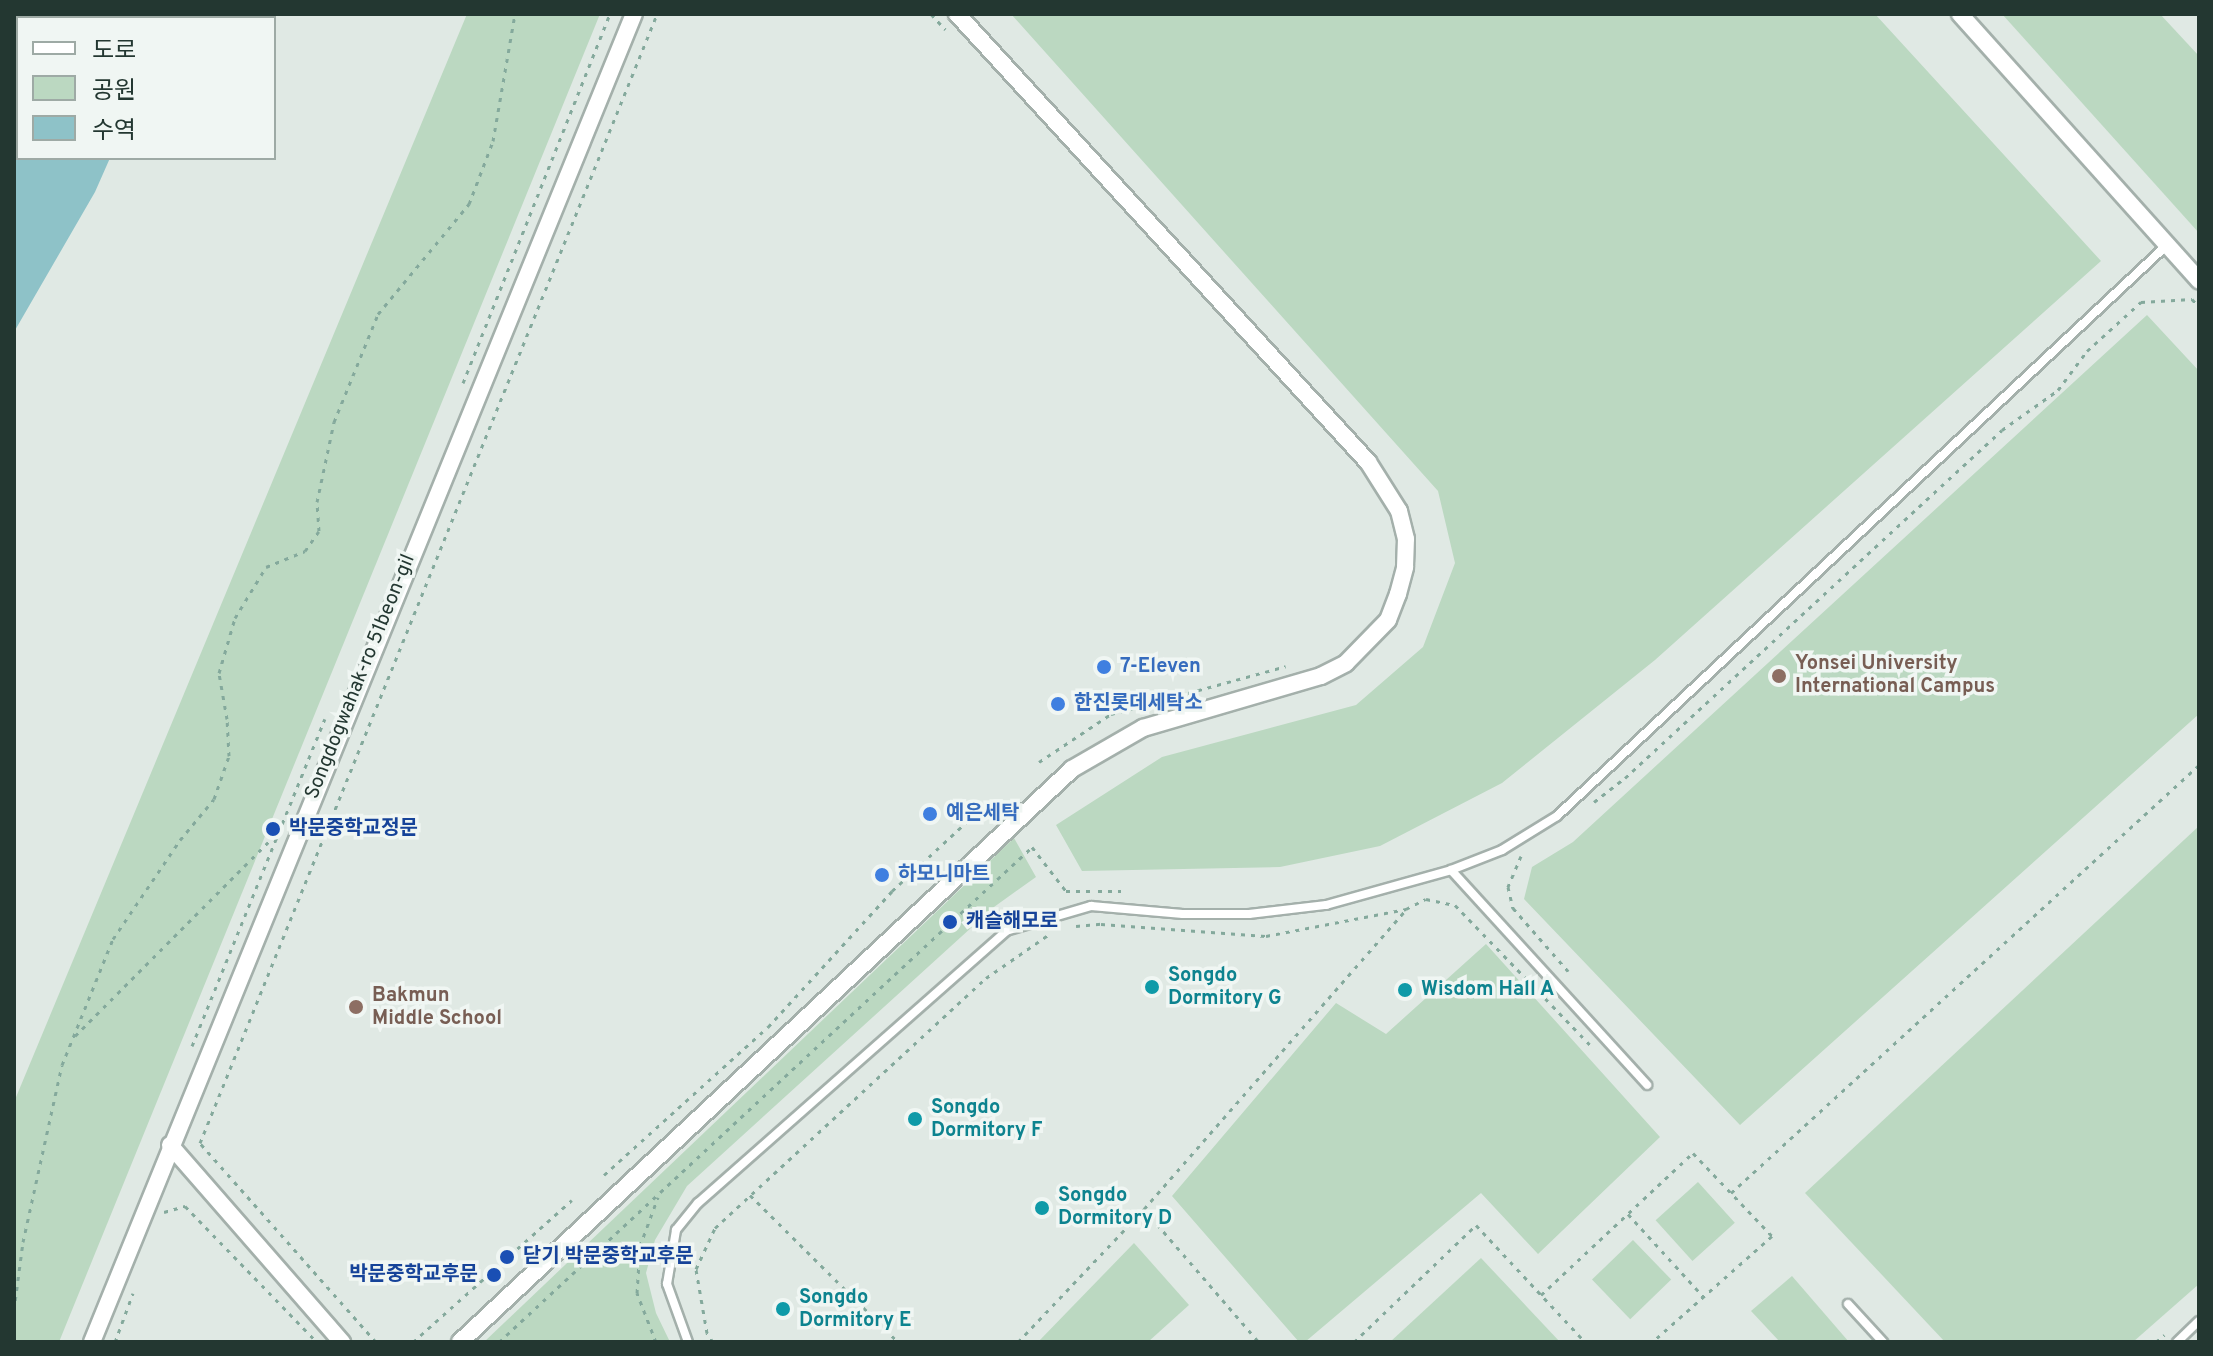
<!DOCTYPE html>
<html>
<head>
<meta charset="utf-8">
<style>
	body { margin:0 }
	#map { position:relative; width:2213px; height:1356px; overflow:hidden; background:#e0e9e4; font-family:Overpass,"Noto Sans KR",sans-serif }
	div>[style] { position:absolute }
	.green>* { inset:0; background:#bbd8c1; transform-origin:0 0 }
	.water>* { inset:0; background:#8ec2c8 }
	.path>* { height:3px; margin-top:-1.5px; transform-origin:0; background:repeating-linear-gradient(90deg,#84a99c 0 4px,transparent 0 10px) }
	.roads { filter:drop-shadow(2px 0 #a4b0ab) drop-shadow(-2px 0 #a4b0ab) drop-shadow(0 2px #a4b0ab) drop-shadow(0 -2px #a4b0ab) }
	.service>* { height:8px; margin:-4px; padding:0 4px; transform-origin:4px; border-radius:4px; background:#fff }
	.minor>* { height:16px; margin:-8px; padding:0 8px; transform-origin:8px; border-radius:8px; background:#fff }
	.dots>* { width:22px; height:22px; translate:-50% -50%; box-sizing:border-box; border:4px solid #f0f6f3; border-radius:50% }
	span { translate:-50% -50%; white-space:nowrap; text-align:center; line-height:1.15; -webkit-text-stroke:7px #f0f6f3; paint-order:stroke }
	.education-label { font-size:20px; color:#785e54; font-weight:700 }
	.left { translate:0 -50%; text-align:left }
	.shop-label { font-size:20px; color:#366cbe; font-weight:700 }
	.street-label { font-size:20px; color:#233731 }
	.transit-label { font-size:20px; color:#164399; font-weight:700 }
	.right { translate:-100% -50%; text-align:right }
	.culture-label { font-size:20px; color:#0d838f; font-weight:700 }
	.frame { position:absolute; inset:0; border:16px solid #233731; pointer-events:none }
	.legend { position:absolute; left:16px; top:16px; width:260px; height:144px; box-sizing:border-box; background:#f0f6f3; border:2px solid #9eaaa5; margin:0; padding:10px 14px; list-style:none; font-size:24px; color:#233731 }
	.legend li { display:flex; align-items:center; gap:16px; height:40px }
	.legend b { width:40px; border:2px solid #9eaaa5 }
</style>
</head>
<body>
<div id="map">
	<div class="green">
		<div style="clip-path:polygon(467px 14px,600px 14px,59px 1342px,14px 1342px,14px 1102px)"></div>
		<div style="clip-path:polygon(1011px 14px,1875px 14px,2101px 261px,1655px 660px,1502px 783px,1380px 846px,1280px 867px,1082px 871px,1056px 825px,1162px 757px,1356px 705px,1423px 647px,1455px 563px,1438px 491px)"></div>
		<div style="clip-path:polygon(2002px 14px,2160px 14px,2199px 56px,2199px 233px)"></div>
		<div style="clip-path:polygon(2147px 315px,2199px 371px,2199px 714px,1740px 1125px,1524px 899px,1532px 867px,1573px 842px)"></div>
		<div style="clip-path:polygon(2199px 826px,2199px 1284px,2133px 1342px,1945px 1342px,1805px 1193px)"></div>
		<div style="clip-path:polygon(1014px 838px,1036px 877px,994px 907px,687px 1186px,655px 1240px,646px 1273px,656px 1313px,670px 1342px,484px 1342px)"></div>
		<div style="clip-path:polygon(1486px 944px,1660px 1137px,1538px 1254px,1481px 1193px,1305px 1342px,1299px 1342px,1172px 1196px,1336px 1003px,1386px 1034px)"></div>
		<div style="left:1698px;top:1182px;width:55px;height:57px;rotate:48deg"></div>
		<div style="left:1633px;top:1240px;width:55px;height:57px;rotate:46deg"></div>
		<div style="clip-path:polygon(1134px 1243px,1189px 1305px,1148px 1342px,1038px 1342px)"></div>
		<div style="clip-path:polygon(1481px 1258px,1560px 1342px,1390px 1342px)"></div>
		<div style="clip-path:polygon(1792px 1276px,1849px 1342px,1780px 1342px,1751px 1311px)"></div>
	</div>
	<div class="water">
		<div style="clip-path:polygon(14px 14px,175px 14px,174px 18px,18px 18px,18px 158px,110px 158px,95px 192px,14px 332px)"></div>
	</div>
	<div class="path">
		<div style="left:931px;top:14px;width:21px;rotate:47deg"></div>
		<div style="left:463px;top:383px;width:397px;rotate:-68.3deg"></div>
		<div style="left:1039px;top:762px;width:87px;rotate:-33.7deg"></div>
		<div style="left:1111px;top:714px;width:181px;rotate:-15.3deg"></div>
		<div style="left:1594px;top:802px;width:39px;rotate:-38deg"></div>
		<div style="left:1625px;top:778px;width:513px;rotate:-42.71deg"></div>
		<div style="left:2002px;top:430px;width:69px;rotate:-35.5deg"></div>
		<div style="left:2058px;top:390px;width:49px;rotate:-53.4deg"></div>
		<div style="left:2087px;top:351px;width:73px;rotate:-42.2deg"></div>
		<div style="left:2141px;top:302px;width:51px;rotate:-3.4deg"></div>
		<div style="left:2192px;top:299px;width:11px;rotate:49deg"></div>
		<div style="left:1521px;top:856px;width:34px;rotate:113deg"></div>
		<div style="left:1508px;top:887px;width:22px;rotate:77deg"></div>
		<div style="left:1513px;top:908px;width:84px;rotate:48.9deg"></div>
		<div style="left:1098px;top:891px;width:23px"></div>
		<div style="left:1076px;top:926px;width:25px;rotate:-5deg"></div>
		<div style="left:1101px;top:924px;width:165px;rotate:4.2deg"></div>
		<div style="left:1266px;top:936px;width:143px;rotate:-10.9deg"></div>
		<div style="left:1406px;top:909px;width:22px;rotate:-27deg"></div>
		<div style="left:1426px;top:899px;width:30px;rotate:12deg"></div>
		<div style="left:1455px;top:905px;width:196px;rotate:46deg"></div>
		<div style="left:75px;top:1036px;width:285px;rotate:-45.1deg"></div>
		<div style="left:192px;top:1046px;width:353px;rotate:-67.9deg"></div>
		<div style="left:604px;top:1175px;width:221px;rotate:-42.1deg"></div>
		<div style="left:768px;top:1027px;width:184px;rotate:-47.6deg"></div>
		<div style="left:892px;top:891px;width:129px;rotate:-42.8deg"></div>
		<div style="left:1731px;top:1193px;width:634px;rotate:-42.44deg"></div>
		<div style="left:750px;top:1195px;width:209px;rotate:44.8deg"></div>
		<div style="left:1144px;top:1209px;width:176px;rotate:49.2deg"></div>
		<div style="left:164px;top:1212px;width:22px;rotate:-16deg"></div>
		<div style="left:185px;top:1206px;width:187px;rotate:45.9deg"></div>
		<div style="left:1628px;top:1214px;width:111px;rotate:47.6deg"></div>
		<div style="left:1541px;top:1295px;width:208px;rotate:-43.1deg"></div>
		<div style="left:1693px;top:1153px;width:115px;rotate:46.4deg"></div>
		<div style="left:1772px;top:1236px;width:160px;rotate:138.5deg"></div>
		<div style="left:14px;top:1310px;width:69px;rotate:-82.5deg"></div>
		<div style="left:23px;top:1242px;width:181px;rotate:-77.6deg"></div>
		<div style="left:62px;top:1065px;width:136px;rotate:-68deg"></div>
		<div style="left:113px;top:939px;width:120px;rotate:-55.9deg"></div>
		<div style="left:180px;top:840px;width:53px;rotate:-50.3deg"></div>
		<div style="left:214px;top:799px;width:46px;rotate:-70.8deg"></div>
		<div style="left:229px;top:756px;width:37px;rotate:-93deg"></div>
		<div style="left:227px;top:719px;width:47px;rotate:-99.9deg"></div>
		<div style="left:219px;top:673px;width:57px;rotate:-73.8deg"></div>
		<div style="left:235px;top:618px;width:60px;rotate:-58.7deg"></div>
		<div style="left:266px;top:567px;width:42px;rotate:-22.3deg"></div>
		<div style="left:305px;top:551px;width:24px;rotate:-55deg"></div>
		<div style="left:319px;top:531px;width:29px;rotate:-94deg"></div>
		<div style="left:317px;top:502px;width:82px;rotate:-78deg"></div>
		<div style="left:334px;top:422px;width:117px;rotate:-67.8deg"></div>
		<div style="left:378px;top:314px;width:143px;rotate:-50.4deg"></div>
		<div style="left:469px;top:204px;width:67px;rotate:-69.1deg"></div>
		<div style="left:493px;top:141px;width:129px;rotate:-80.2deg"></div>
		<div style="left:115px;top:1342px;width:52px;rotate:-69.8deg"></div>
		<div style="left:376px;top:1342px;width:266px;rotate:-131.5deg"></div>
		<div style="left:200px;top:1143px;width:1218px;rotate:-67.96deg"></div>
		<div style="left:413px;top:1342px;width:213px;rotate:-41.8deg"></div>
		<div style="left:499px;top:1342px;width:727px;rotate:-42.88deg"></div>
		<div style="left:1032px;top:847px;width:56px;rotate:52.3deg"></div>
		<div style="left:1066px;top:891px;width:25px"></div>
		<div style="left:656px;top:1342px;width:53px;rotate:-111.2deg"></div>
		<div style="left:637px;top:1293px;width:47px;rotate:-86.3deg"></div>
		<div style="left:640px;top:1246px;width:52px;rotate:-69.8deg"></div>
		<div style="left:713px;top:1342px;width:11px;rotate:-124deg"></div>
		<div style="left:707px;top:1333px;width:65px;rotate:-99.8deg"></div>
		<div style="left:696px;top:1269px;width:45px;rotate:-65.1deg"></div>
		<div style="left:715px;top:1228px;width:369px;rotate:-42.7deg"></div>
		<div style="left:986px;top:978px;width:79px;rotate:-34.7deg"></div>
		<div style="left:1018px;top:1342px;width:183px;rotate:-46.5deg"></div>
		<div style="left:1144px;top:1209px;width:398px;rotate:-48.8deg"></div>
		<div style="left:1354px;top:1342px;width:169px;rotate:-43.8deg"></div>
		<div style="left:1476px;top:1225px;width:160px;rotate:47deg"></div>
		<div style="left:2156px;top:1342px;width:11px;rotate:-41deg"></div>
	</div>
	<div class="roads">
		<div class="service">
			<div style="left:1451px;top:870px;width:291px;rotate:47.6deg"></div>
			<div style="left:1848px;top:1304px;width:52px;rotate:47.4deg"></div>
			<div style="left:688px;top:1342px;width:62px;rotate:-109.9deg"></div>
			<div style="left:667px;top:1284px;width:55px;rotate:-80.5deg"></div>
			<div style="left:676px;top:1230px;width:35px;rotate:-51deg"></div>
			<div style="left:698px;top:1203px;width:411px;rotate:-41.4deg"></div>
			<div style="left:1006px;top:931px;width:89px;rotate:-16.4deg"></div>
			<div style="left:1091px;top:906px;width:92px;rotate:5deg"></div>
			<div style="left:1183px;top:914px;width:66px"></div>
			<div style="left:1249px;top:914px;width:78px;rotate:-6.7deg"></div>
			<div style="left:1326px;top:905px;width:130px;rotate:-15.6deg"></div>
			<div style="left:1451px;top:870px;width:55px;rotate:-21.4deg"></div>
			<div style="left:1502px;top:850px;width:65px;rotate:-31.7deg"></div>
			<div style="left:1557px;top:816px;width:836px;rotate:-43.11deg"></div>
			<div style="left:2177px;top:1342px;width:30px;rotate:-44deg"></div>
		</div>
		<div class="minor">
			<div style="left:1960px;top:14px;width:358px;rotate:48.1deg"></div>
			<div style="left:170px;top:1145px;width:262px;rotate:48.9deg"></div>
			<div style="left:92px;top:1342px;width:1434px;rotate:-67.8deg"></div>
			<div style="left:460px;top:1342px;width:838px;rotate:-43.11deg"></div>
			<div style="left:1072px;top:769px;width:82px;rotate:-30deg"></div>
			<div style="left:1143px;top:728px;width:185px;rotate:-16.3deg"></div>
			<div style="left:1321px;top:676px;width:28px;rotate:-27deg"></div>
			<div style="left:1346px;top:663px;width:60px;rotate:-45.7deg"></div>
			<div style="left:1388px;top:620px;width:28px;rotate:-69deg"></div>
			<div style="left:1398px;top:594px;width:28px;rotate:-75deg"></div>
			<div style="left:1405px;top:567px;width:28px;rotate:-88deg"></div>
			<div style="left:1406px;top:539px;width:29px;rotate:-104deg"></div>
			<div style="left:1399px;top:511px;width:58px;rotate:-122.3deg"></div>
			<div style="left:1368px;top:462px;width:608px;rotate:-132.53deg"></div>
		</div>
	</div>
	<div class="dots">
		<div style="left:1104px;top:667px;background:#3f7fe0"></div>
		<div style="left:1779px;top:676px;background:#8d6e63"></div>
		<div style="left:1058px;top:704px;background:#3f7fe0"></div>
		<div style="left:930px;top:814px;background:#3f7fe0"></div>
		<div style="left:273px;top:829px;background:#1a4fb4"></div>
		<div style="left:882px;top:875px;background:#3f7fe0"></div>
		<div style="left:950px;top:922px;background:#1a4fb4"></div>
		<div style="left:1152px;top:987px;background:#0f9aa8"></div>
		<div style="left:1405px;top:990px;background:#0f9aa8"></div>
		<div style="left:356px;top:1007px;background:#8d6e63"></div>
		<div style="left:915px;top:1119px;background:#0f9aa8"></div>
		<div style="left:1042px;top:1208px;background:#0f9aa8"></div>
		<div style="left:507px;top:1257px;background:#1a4fb4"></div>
		<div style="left:494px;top:1275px;background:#1a4fb4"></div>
		<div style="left:783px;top:1309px;background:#0f9aa8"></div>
	</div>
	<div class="education-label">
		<span class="left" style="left:1795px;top:676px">Yonsei University<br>International Campus</span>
		<span class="left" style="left:372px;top:1008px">Bakmun<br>Middle School</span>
	</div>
	<div class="shop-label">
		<span class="left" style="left:1120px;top:667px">7-Eleven</span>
		<span class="left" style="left:1074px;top:704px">한진롯데세탁소</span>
		<span class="left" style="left:946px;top:814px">예은세탁</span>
		<span class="left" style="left:898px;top:875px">하모니마트</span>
	</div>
	<div class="street-label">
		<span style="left:361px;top:677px;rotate:-68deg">Songdogwahak-ro 51beon-gil</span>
	</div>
	<div class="transit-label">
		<span class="left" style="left:289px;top:829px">박문중학교정문</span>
		<span class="left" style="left:966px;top:922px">캐슬해모로</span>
		<span class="left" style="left:523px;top:1257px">닫기 박문중학교후문</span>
		<span class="right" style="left:478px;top:1275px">박문중학교후문</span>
	</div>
	<div class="culture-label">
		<span class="left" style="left:1168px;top:988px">Songdo<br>Dormitory G</span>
		<span class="left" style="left:1421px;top:990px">Wisdom Hall A</span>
		<span class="left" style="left:931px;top:1120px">Songdo<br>Dormitory F</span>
		<span class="left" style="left:1058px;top:1208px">Songdo<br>Dormitory D</span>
		<span class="left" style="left:799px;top:1310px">Songdo<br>Dormitory E</span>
	</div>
	<div class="frame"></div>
	<ul class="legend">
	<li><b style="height:10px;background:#fff"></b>도로</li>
	<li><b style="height:22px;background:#bbd8c1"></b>공원</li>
	<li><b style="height:22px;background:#8ec2c8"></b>수역</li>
	</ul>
</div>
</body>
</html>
